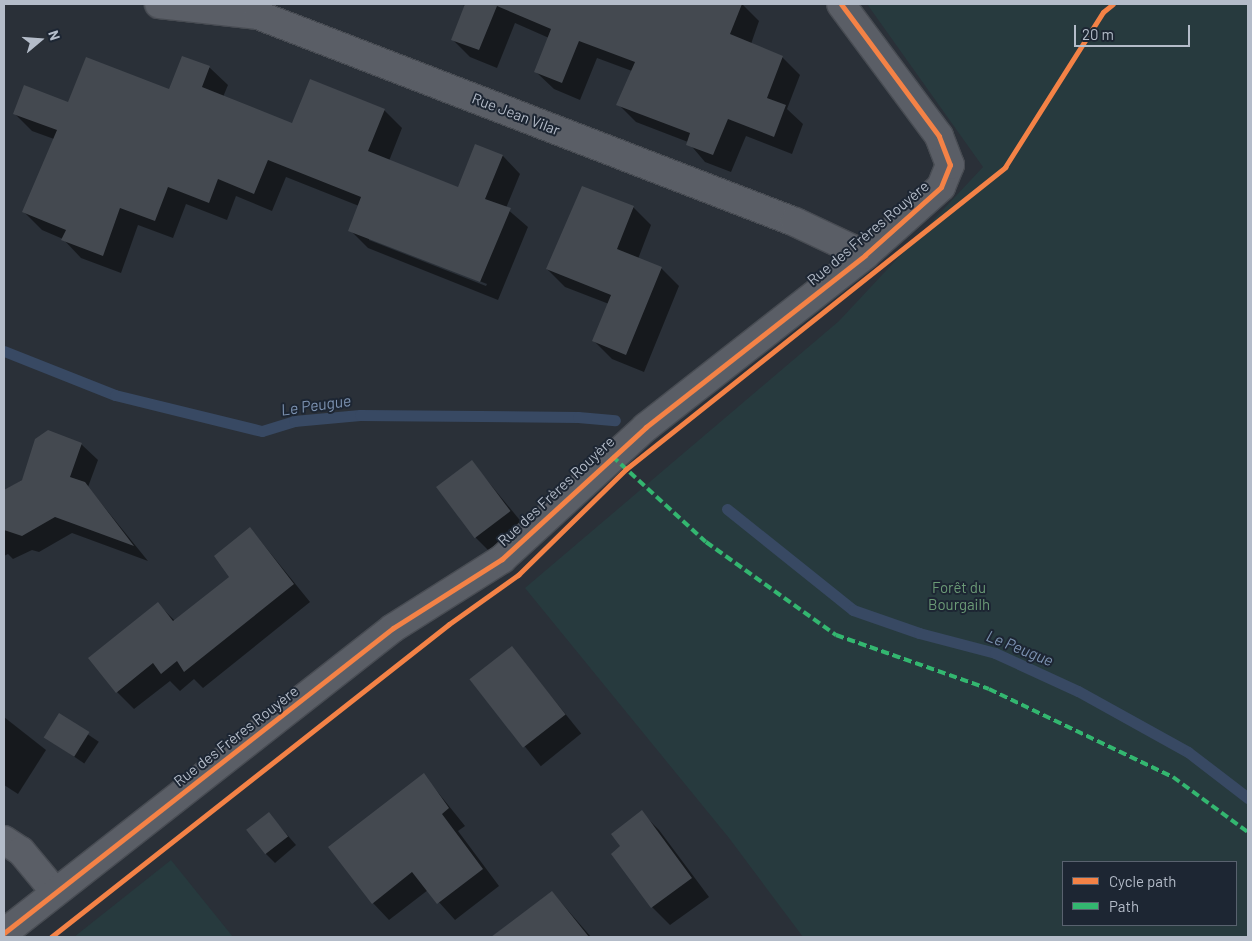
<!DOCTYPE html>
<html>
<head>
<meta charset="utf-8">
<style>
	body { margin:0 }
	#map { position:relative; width:1252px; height:941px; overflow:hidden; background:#2a3038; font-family:Barlow,sans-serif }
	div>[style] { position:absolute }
	.green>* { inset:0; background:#273a3e }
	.shadow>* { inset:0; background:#0007; transform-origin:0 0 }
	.stream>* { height:11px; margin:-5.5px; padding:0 5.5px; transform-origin:5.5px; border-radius:5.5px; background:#384963 }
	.building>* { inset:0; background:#444950; transform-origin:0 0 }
	.roads { filter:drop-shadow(1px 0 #484c53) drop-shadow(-1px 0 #484c53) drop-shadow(0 1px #484c53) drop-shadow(0 -1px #484c53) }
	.minor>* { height:28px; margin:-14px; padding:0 14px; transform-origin:14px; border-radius:14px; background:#5a5e66 }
	.quiet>* { height:4px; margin-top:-2px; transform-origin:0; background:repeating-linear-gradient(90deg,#33b770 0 8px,transparent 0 12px) }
	.cycleway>* { height:5px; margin:-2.5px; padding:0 2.5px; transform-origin:2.5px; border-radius:2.5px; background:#f48246 }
	span { translate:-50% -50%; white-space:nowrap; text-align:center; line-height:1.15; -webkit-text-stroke:4px #1d2633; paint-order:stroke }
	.street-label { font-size:15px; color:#b4bcc9 }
	.park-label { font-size:15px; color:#6b9a76 }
	.water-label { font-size:16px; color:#7c92b1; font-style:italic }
	.frame { position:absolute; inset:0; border:5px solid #b4bcc9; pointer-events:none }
	.legend { position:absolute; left:1062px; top:861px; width:175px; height:65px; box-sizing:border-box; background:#1d2633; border:1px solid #59626f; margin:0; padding:6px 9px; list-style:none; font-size:15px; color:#b4bcc9 }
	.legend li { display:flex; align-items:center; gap:10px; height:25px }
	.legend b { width:25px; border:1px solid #59626f }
	.north { position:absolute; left:15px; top:15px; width:50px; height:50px; -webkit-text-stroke:4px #1d2633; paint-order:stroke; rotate:72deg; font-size:14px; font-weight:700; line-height:20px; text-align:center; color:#b4bcc9 }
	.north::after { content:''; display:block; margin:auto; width:18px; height:22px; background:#b4bcc9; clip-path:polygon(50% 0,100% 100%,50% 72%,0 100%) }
	.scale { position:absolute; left:1074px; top:25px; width:116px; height:22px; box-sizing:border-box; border:2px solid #b4bcc9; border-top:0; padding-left:6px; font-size:15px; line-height:18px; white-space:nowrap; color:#b4bcc9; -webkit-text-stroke:4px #1d2633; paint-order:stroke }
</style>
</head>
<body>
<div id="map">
	<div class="green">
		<div style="clip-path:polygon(evenodd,867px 4px,1248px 4px,1248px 937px,803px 937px,729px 838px,525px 588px,839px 321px,983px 167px,867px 4px,1063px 862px,1236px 862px,1236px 925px,1063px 925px,1063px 862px)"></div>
		<div style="clip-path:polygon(171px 860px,233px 937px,74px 937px)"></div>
	</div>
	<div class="shadow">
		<div style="clip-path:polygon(460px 4px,742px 4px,759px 21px,751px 44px,782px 57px,800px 75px,787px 109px,803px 124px,792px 154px,746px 136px,731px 172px,705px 162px,688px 142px,636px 122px,618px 104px,632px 71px,597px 58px,580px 100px,554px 89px,536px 72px,549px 38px,515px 23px,497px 68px,470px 57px,452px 39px,466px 6px)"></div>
		<div style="clip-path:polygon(evenodd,183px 57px,210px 68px,228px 85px,223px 97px,293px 125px,384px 110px,402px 128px,389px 161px,459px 188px,476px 146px,503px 156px,520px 174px,506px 208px,528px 227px,498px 300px,368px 248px,350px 230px,359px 206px,286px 177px,272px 211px,236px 196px,227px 220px,186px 204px,173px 238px,138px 225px,121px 273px,81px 258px,63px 239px,42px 230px,24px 212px,54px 139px,32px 131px,14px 113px,170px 90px,183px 57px,369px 238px,487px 284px,486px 286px,369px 240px,369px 238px)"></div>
		<div style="clip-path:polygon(633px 207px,651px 225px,638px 259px,661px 268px,679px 286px,644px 372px,612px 359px,594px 341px,609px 304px,565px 287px,547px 269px)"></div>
		<div style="clip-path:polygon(81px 444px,98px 460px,88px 487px,148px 561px,72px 533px,39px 552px,32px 550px,13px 559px,8px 554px,4px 556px,4px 491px)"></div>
		<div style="clip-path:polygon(472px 462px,528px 530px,494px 556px,476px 538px)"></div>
		<div style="clip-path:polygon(250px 528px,310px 602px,203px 688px,194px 679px,180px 691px,170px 681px,134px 709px,117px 692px,158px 604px,175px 621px,230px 577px)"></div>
		<div style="left:512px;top:648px;width:110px;height:52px;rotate:51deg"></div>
		<div style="left:59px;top:715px;width:48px;height:26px;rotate:34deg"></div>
		<div style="clip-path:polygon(4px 717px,46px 750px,18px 794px,4px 785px)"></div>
		<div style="clip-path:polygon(424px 775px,465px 826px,458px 831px,499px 886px,455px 920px,428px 890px,389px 920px,373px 903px)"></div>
		<div style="clip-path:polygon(641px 812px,659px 830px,709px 897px,670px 925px,652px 907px,612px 854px,622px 846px)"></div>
		<div style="clip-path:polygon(269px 814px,296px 845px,275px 863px,266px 854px)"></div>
		<div style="clip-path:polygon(552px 892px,591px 937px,493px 937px)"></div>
	</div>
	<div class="stream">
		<div style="left:4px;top:351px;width:119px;rotate:21.6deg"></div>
		<div style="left:115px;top:395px;width:151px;rotate:13.8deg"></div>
		<div style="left:262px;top:431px;width:34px;rotate:-17deg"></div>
		<div style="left:294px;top:421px;width:66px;rotate:-5.2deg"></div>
		<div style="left:360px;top:415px;width:218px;rotate:0.5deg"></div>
		<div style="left:578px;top:417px;width:37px;rotate:5deg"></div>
		<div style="left:727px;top:509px;width:161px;rotate:38.7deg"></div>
		<div style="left:853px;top:610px;width:70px;rotate:19.2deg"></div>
		<div style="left:919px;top:633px;width:79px;rotate:14.7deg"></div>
		<div style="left:995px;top:653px;width:91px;rotate:24.6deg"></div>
		<div style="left:1078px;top:691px;width:126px;rotate:29deg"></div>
		<div style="left:1188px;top:752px;width:76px;rotate:37.5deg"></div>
	</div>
	<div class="building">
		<div style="clip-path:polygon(465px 4px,742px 4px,730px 34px,783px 56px,767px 98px,786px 105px,774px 137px,728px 119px,713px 155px,686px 145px,690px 133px,616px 105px,635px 62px,579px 41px,562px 83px,534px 72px,551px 29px,497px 6px,479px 50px,451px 40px)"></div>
		<div style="clip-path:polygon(182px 56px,210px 66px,202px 87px,292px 123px,310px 79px,385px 109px,368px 151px,458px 187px,475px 144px,503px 155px,485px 199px,511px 208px,480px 282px,348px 231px,361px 197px,268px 160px,254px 194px,218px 179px,209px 203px,168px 187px,155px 221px,120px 208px,103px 256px,61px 240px,66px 230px,22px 212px,57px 130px,13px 114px,24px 85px,68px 102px,86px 57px,169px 89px)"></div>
		<div style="clip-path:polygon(582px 186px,634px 206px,617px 249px,662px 267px,626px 355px,592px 341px,611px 295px,546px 269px)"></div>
		<div style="clip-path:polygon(48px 430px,82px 443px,70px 477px,85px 482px,134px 546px,55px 517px,22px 536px,4px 530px,4px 490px,22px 480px,35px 439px)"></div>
		<div style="left:472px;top:460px;width:64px;height:45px;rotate:53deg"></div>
		<div style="clip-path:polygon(250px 527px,294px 584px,184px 672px,177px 661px,161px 674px,153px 663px,116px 693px,88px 658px,158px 602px,173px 621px,229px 577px,214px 556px)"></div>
		<div style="left:512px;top:646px;width:87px;height:54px;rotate:52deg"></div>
		<div style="left:59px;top:713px;width:36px;height:29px;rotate:32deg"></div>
		<div style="clip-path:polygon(424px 773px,449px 808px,442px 814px,483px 869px,437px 904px,412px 872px,372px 904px,328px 847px)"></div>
		<div style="clip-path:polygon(642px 810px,692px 878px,651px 908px,611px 854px,620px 846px,611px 834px)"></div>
		<div style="left:269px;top:812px;width:31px;height:29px;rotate:52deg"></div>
		<div style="clip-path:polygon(552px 891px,589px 937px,491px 937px)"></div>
	</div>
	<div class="roads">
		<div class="minor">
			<div style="left:159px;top:4px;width:100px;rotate:6.3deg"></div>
			<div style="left:258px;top:15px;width:576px;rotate:21.08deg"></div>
			<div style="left:795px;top:222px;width:77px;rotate:25.2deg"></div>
			<div style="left:4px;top:840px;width:20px;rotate:33deg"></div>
			<div style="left:21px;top:851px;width:53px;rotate:50.3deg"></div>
			<div style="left:4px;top:933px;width:494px;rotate:-38.1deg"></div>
			<div style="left:393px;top:628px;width:129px;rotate:-32.3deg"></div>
			<div style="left:502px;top:559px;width:195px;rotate:-42.5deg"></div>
			<div style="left:646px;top:427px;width:278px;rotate:-38.1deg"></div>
			<div style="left:865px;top:255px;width:102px;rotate:-41.8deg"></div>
			<div style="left:941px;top:187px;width:24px;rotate:-68deg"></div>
			<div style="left:950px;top:165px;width:31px;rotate:-111deg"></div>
			<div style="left:939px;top:136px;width:164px;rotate:-126.6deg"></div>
		</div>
	</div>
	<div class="quiet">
		<div style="left:612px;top:456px;width:127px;rotate:42.5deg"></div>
		<div style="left:706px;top:542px;width:160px;rotate:35.6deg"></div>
		<div style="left:836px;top:635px;width:162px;rotate:19.4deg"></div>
		<div style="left:989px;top:689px;width:204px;rotate:25.6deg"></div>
		<div style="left:1173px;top:777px;width:93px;rotate:36.3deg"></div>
	</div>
	<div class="cycleway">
		<div style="left:4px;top:933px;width:494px;rotate:-38.1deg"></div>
		<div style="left:393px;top:628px;width:129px;rotate:-32.3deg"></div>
		<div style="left:502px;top:559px;width:195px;rotate:-42.5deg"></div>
		<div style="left:646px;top:427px;width:278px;rotate:-38.1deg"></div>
		<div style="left:865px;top:255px;width:102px;rotate:-41.8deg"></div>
		<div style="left:941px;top:187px;width:24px;rotate:-68deg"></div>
		<div style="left:950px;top:165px;width:31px;rotate:-111deg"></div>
		<div style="left:939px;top:136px;width:164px;rotate:-126.6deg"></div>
		<div style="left:51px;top:937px;width:506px;rotate:-38.18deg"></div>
		<div style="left:449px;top:624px;width:85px;rotate:-35.4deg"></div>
		<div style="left:518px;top:575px;width:151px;rotate:-44.5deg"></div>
		<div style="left:626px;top:469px;width:485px;rotate:-38.5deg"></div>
		<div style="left:1005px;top:167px;width:183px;rotate:-57.7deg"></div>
		<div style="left:1103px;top:12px;width:13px;rotate:-39deg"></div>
	</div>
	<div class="street-label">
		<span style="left:516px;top:114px;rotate:21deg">Rue Jean Vilar</span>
		<span style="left:868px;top:233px;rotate:-40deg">Rue des Frères Rouyère</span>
		<span style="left:556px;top:491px;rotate:-43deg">Rue des Frères Rouyère</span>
		<span style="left:236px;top:736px;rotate:-38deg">Rue des Frères Rouyère</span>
	</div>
	<div class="park-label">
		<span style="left:959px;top:596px">Forêt du<br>Bourgailh</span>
	</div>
	<div class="water-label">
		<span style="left:316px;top:405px;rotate:-8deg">Le Peugue</span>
		<span style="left:1020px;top:648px;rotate:22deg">Le Peugue</span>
	</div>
	<div class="frame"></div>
	<ul class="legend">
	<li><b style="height:6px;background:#f48246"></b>Cycle path</li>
	<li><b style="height:6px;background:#33b770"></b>Path</li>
	</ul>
	<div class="north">N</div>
	<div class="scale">20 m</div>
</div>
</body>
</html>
